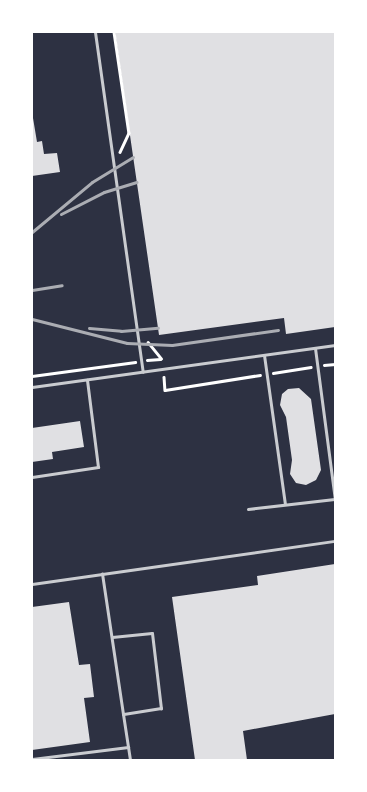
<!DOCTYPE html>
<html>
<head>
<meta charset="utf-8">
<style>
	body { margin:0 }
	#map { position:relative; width:367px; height:792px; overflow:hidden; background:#2d3142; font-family:Arial,sans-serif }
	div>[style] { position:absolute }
	.building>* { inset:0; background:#e0e0e3 }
	.path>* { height:2.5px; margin:-1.25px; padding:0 1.25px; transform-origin:1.25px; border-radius:1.25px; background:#fff }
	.service>* { height:3px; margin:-1.5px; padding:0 1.5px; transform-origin:1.5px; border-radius:1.5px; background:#caccd0 }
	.rail>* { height:3px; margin:-1.5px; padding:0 1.5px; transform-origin:1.5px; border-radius:1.5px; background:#abadb3 }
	span { translate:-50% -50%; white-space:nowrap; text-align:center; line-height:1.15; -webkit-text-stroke:3px #fff; paint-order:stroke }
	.frame { position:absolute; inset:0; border:33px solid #fff; pointer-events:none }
</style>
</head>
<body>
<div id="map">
	<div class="building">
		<div style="clip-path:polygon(115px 32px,335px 32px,335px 327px,286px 334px,284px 318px,159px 335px)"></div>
		<div style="clip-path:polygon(32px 112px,37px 142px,42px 141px,44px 154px,57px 153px,60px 172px,32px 176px)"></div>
		<div style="clip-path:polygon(299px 388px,311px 399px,321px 470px,316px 480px,306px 485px,296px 483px,290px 474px,292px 460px,286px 417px,280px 405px,282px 394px,288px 389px)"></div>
		<div style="clip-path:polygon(80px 421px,84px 447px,52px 452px,53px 459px,32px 462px,32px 428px)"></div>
		<div style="clip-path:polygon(335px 564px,335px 714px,243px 731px,247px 760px,195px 760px,172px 597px,258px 585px,257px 576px)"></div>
		<div style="clip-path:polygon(69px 602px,79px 665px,90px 664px,94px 697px,84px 698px,90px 742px,32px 750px,32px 607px)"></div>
	</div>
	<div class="path">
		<div style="left:114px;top:32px;width:102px;rotate:81.6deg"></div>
		<div style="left:129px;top:133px;width:21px;rotate:115deg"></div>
		<div style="left:148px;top:342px;width:21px;rotate:51deg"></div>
		<div style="left:147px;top:360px;width:13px;rotate:-4deg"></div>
		<div style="left:324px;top:365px;width:11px;rotate:-5deg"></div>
		<div style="left:273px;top:373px;width:38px;rotate:-9deg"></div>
		<div style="left:32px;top:376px;width:104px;rotate:-7.7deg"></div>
		<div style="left:164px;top:377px;width:13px;rotate:86deg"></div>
		<div style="left:165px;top:390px;width:96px;rotate:-9deg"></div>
	</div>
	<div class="service">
		<div style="left:95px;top:32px;width:343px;rotate:82deg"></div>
		<div style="left:315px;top:348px;width:152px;rotate:82.5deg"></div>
		<div style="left:264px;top:355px;width:150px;rotate:82deg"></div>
		<div style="left:32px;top:387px;width:306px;rotate:-7.9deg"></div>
		<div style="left:32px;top:477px;width:67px;rotate:-8.6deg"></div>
		<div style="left:98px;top:467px;width:88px;rotate:-97.2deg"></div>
		<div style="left:248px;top:509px;width:87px;rotate:-6.6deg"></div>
		<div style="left:32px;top:584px;width:71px;rotate:-8.1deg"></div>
		<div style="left:112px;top:637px;width:40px;rotate:-5.7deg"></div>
		<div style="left:152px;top:633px;width:76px;rotate:83.2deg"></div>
		<div style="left:161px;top:708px;width:38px;rotate:171deg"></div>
		<div style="left:123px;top:714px;width:142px;rotate:-98.5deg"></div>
		<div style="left:102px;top:574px;width:235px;rotate:-8.1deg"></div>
		<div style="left:123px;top:714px;width:47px;rotate:81.3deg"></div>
		<div style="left:32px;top:759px;width:97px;rotate:-7.1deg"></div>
	</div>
	<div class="rail">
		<div style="left:61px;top:214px;width:48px;rotate:-27.1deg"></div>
		<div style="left:104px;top:192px;width:34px;rotate:-17deg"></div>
		<div style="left:32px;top:232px;width:78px;rotate:-39.8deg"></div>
		<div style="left:92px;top:182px;width:48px;rotate:-31.4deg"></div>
		<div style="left:32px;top:290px;width:30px;rotate:-9deg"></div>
		<div style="left:32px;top:319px;width:98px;rotate:14.2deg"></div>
		<div style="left:127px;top:343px;width:45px;rotate:2.5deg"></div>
		<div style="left:172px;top:345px;width:107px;rotate:-8.1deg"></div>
		<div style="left:89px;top:328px;width:32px;rotate:5deg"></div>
		<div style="left:121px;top:331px;width:37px;rotate:-5deg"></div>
	</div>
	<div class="frame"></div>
</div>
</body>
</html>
